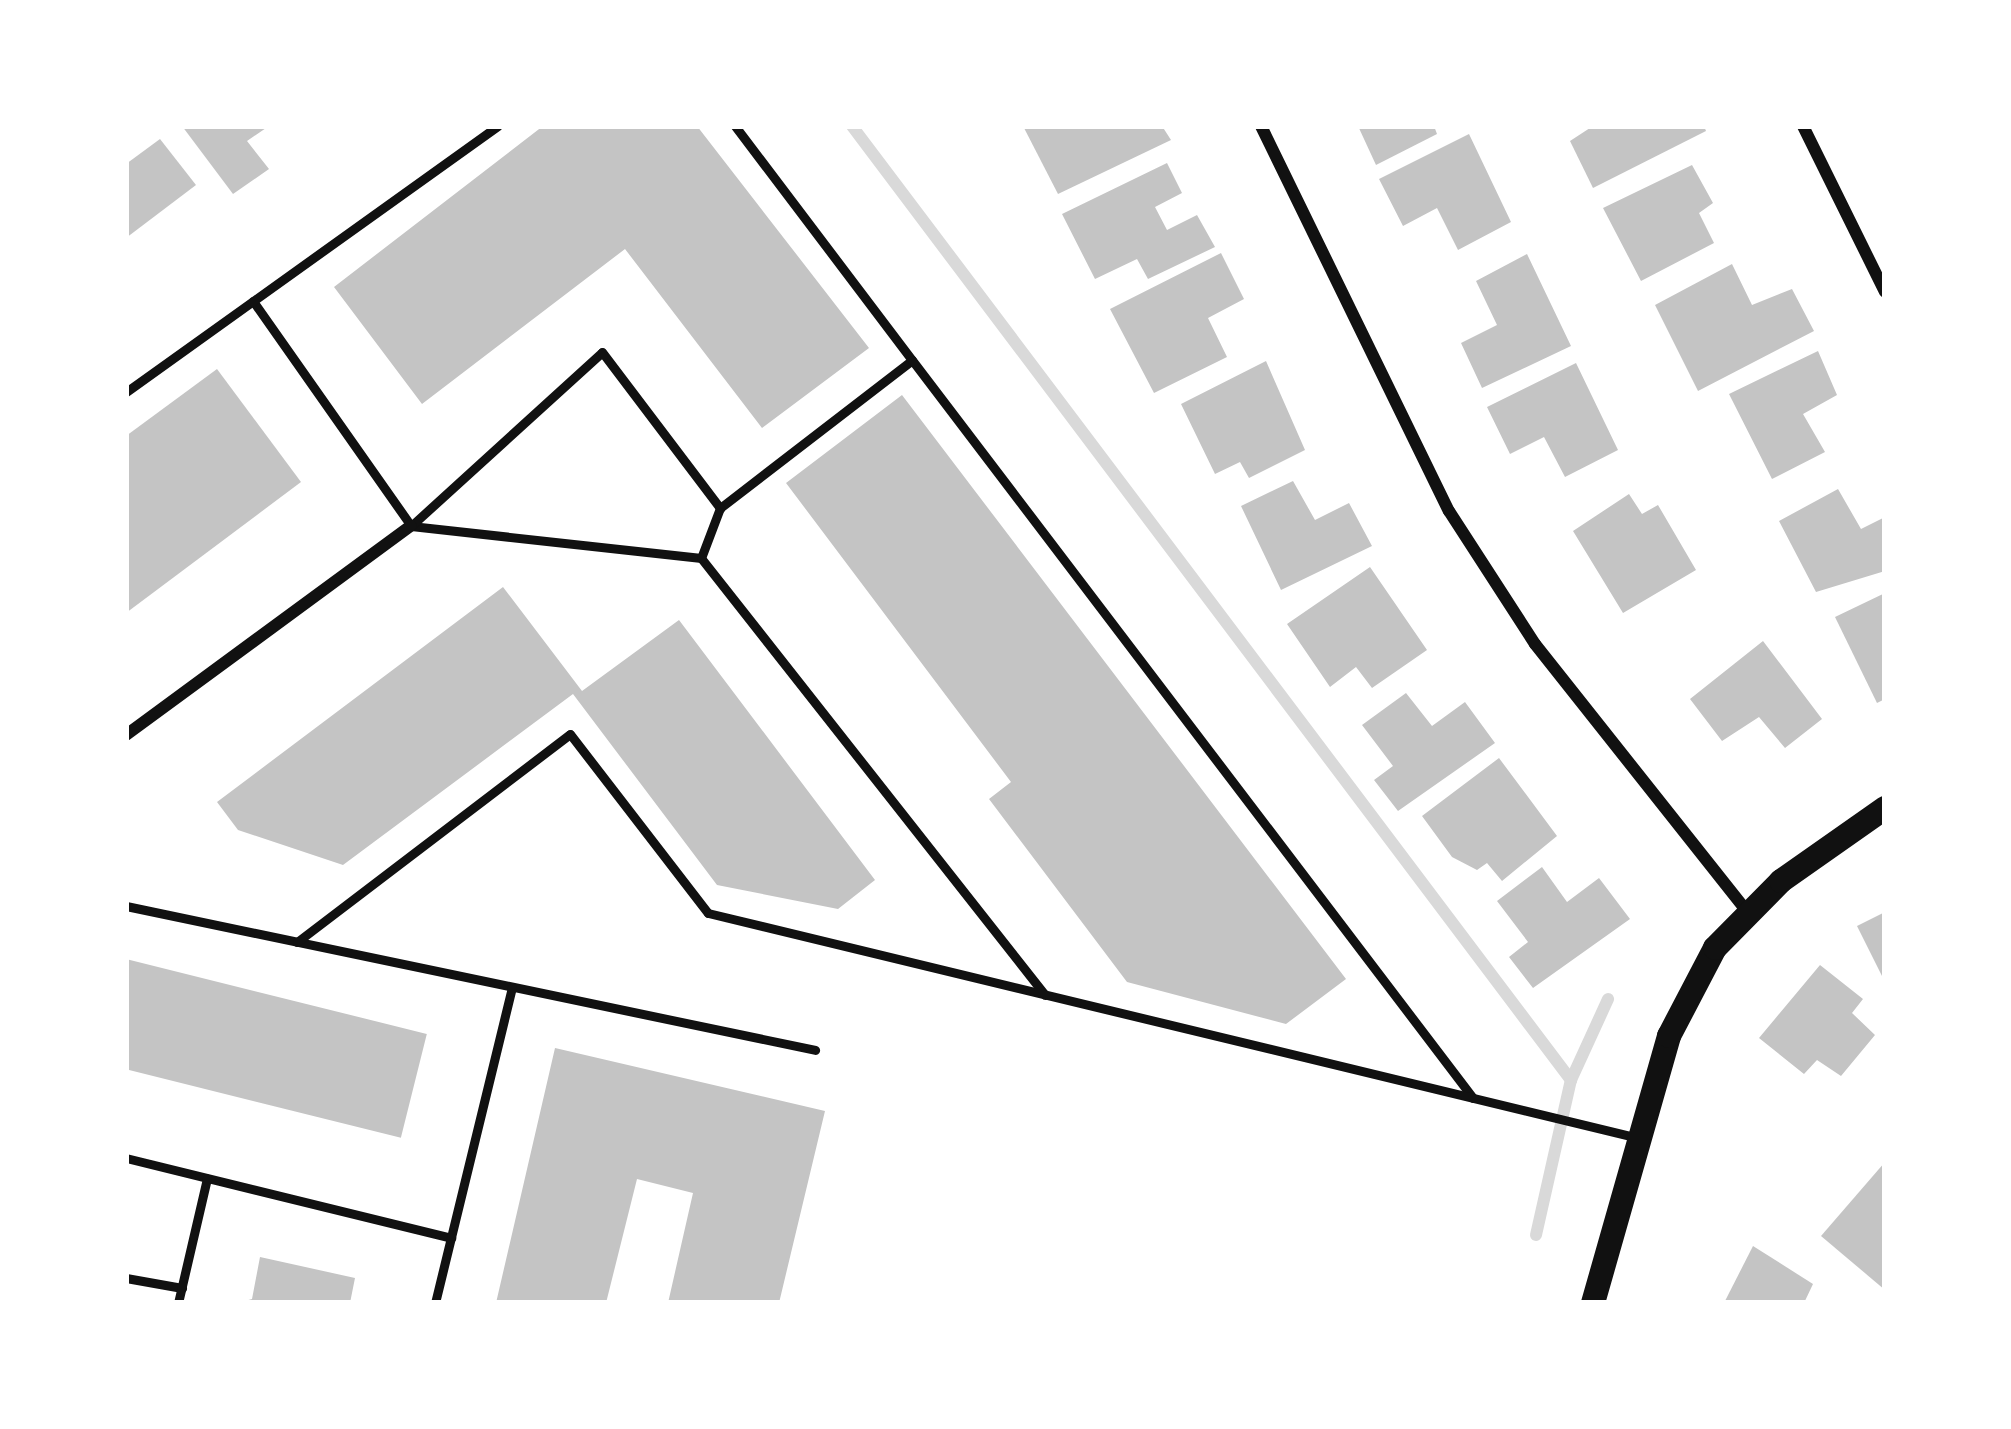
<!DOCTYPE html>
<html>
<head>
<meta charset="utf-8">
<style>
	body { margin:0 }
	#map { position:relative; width:2011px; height:1429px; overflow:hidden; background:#fff; font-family:Bitter,serif }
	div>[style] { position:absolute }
	.stream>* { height:12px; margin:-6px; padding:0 6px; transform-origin:6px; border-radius:6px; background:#d9d9d9 }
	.building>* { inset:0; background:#c4c4c4; transform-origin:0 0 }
	.service>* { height:9px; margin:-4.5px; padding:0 4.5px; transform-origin:4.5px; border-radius:4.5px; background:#111 }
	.minor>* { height:12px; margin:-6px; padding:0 6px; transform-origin:6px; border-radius:6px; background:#111 }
	.secondary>* { height:24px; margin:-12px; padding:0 12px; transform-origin:12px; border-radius:12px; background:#111 }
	span { translate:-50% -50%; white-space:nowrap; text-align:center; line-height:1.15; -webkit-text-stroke:10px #fff; paint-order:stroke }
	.frame { position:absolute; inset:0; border:129px solid #fff; pointer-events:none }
</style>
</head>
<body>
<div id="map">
	<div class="stream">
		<div style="left:852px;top:126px;width:1195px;rotate:53deg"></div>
		<div style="left:1536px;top:1235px;width:159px;rotate:-77.3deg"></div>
		<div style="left:1571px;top:1080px;width:89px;rotate:-65.4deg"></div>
	</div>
	<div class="building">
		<div style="clip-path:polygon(182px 126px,269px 126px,247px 141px,269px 169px,233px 194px)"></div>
		<div style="clip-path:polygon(543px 126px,697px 126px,869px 348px,762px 428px,625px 249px,422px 404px,334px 287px)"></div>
		<div style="clip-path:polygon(1023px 126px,1162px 126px,1171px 140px,1058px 194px)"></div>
		<div style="clip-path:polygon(1358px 126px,1434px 126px,1437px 134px,1376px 165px)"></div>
		<div style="clip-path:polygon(1593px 126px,1704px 126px,1706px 131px,1593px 188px,1570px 141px)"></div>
		<div style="clip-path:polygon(1469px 134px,1511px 222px,1458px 250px,1437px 208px,1403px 226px,1379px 179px)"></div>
		<div style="clip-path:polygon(160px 139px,196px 185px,126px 238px,126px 164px)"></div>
		<div style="clip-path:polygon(1167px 163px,1182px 193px,1155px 207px,1167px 230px,1197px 215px,1215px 247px,1148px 279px,1137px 259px,1095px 279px,1062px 214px)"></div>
		<div style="clip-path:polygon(1692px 165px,1713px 203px,1699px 213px,1714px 243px,1641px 281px,1603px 208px)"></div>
		<div style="clip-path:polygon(1221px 253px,1244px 299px,1208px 318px,1227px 357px,1154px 393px,1110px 309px)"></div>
		<div style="clip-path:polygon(1527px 254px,1571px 346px,1482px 388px,1461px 343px,1497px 325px,1476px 281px)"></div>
		<div style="clip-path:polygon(1732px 264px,1752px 305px,1792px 289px,1814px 331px,1698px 391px,1655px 305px)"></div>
		<div style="clip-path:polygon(1818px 351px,1837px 395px,1803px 414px,1825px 452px,1772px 479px,1729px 394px)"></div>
		<div style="clip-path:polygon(1266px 361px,1305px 450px,1249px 478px,1240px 462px,1215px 474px,1181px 404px)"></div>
		<div style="clip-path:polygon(1576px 363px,1618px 450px,1565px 477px,1544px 437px,1510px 454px,1487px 407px)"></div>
		<div style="clip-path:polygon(217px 369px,301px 482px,126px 613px,126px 436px)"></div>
		<div style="clip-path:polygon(902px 395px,1346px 979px,1286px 1024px,1127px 982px,989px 799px,1011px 782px,786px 483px)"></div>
		<div style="clip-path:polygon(1293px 481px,1315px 520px,1349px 503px,1372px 546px,1281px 590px,1241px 506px)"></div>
		<div style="clip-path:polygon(1838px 489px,1861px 529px,1885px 517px,1885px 571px,1816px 592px,1779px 521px)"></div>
		<div style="clip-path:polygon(1629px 494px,1642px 514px,1658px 505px,1696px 570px,1623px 613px,1573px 531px)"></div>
		<div style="clip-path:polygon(1370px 567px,1427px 650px,1372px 688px,1356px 667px,1330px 687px,1287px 624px)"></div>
		<div style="clip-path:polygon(503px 587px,582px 691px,679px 620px,875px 880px,838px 909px,717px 885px,573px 694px,343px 865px,238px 830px,217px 802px)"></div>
		<div style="clip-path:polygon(1885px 593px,1885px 699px,1877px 703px,1835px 617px)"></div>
		<div style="clip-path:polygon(1763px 641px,1822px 719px,1785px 748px,1759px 717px,1722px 741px,1690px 699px)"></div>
		<div style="clip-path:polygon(1406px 693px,1432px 726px,1465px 702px,1495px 743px,1398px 811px,1374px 780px,1393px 766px,1362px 725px)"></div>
		<div style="clip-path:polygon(1499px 758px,1557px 836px,1502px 881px,1487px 863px,1477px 870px,1452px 857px,1422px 816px)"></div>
		<div style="clip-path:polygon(1542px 867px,1567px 902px,1599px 878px,1630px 919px,1533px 988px,1509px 957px,1528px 942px,1497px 901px)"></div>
		<div style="clip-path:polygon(1885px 912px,1885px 982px,1857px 926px)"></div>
		<div style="left:126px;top:959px;width:310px;height:107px;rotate:14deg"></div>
		<div style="clip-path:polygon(1820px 965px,1863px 999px,1852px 1013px,1875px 1035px,1841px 1076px,1817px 1060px,1804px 1074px,1759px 1038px)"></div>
		<div style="clip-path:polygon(555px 1048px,825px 1111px,779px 1303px,668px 1303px,693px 1193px,637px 1179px,606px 1303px,496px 1303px)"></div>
		<div style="clip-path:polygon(1885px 1162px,1885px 1290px,1821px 1236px)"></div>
		<div style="clip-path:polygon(1753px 1246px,1813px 1284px,1804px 1303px,1724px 1303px)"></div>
		<div style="clip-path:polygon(260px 1257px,355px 1278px,350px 1303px,238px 1303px,252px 1299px)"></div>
	</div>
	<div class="service">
		<div style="left:735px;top:126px;width:293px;rotate:52.9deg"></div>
		<div style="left:253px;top:301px;width:275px;rotate:54.9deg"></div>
		<div style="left:411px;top:526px;width:292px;rotate:6.3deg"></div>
		<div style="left:701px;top:558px;width:556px;rotate:51.79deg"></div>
		<div style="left:126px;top:392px;width:457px;rotate:-35.6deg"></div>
		<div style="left:720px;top:508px;width:242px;rotate:-37.6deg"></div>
		<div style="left:912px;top:360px;width:927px;rotate:52.76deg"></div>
		<div style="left:411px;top:526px;width:258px;rotate:-42.3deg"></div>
		<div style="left:602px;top:352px;width:196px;rotate:52.9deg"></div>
		<div style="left:720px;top:508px;width:53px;rotate:110.8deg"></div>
		<div style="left:126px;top:906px;width:704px;rotate:11.8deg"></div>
		<div style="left:297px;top:942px;width:343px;rotate:-37.3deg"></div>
		<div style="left:570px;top:734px;width:226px;rotate:52.4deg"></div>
		<div style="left:708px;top:913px;width:958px;rotate:13.59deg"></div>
		<div style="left:126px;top:1158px;width:335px;rotate:13.8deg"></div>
		<div style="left:126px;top:1278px;width:57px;rotate:10.1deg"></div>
		<div style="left:178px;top:1303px;width:128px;rotate:-76.9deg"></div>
		<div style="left:435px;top:1303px;width:325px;rotate:-76.3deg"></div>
	</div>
	<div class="minor">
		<div style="left:1261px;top:126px;width:428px;rotate:64deg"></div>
		<div style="left:1449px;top:511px;width:158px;rotate:57.1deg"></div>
		<div style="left:1535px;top:644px;width:343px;rotate:51.6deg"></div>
		<div style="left:1803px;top:126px;width:185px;rotate:63.7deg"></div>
		<div style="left:126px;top:735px;width:353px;rotate:-36.3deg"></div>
	</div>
	<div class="secondary">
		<div style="left:1593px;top:1303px;width:278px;rotate:-74.1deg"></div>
		<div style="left:1669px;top:1036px;width:99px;rotate:-62.4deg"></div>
		<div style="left:1715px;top:948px;width:94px;rotate:-45.4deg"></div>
		<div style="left:1781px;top:881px;width:127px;rotate:-35.1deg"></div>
	</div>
	<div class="frame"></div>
</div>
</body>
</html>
